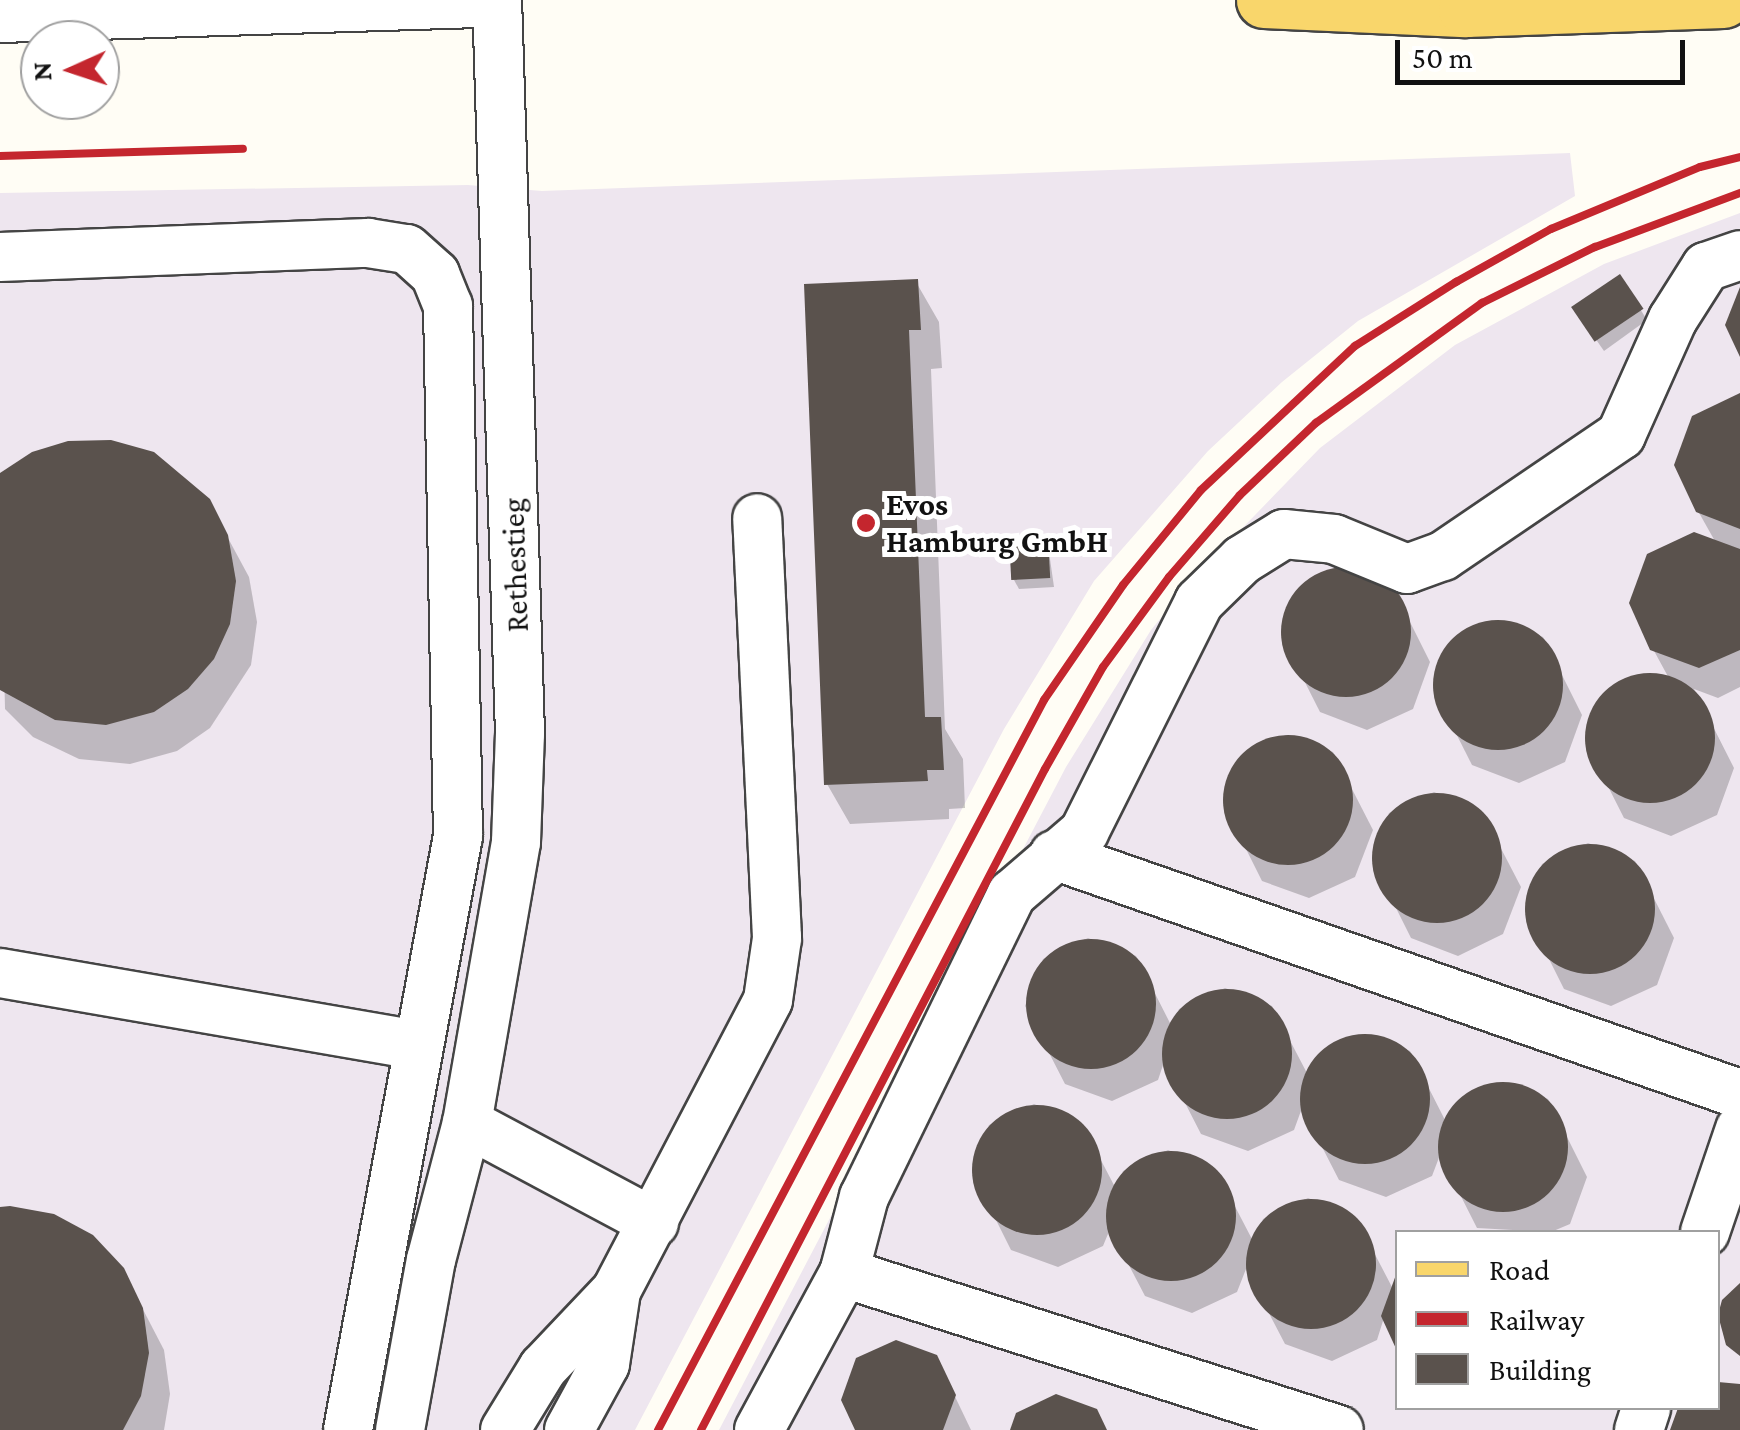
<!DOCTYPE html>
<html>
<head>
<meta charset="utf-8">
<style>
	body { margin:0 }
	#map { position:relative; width:1740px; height:1430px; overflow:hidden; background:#fffdf5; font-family:"Crimson Pro",serif }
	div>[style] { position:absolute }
	.industrial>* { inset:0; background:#eee6ef }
	.shadow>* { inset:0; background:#0003 }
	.building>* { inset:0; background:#5a524d; transform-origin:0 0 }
	.round { border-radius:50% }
	.roads { filter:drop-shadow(2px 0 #444) drop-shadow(-2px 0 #444) drop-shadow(0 2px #444) drop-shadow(0 -2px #444) }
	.minor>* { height:48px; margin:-24px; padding:0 24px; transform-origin:24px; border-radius:24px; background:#fff }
	.major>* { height:55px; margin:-27.5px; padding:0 27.5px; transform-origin:27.5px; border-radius:27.5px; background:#f9d66b }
	.rail>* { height:8px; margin:-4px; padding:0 4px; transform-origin:4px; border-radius:4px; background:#c4262e }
	.dots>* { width:28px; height:28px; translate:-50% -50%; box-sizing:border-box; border:5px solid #fff; border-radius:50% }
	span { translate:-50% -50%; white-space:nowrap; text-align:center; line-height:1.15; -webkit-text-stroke:10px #fff; paint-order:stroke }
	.poi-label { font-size:32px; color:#111; font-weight:700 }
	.left { translate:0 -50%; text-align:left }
	.street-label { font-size:32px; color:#111 }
	.legend { position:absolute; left:1395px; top:1230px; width:325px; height:180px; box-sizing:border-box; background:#fff; border:2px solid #a0a0a0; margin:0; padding:12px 18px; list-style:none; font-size:30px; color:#111 }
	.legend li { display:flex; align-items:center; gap:20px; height:50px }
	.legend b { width:50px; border:2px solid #a0a0a0 }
	.north { position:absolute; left:20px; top:20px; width:100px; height:100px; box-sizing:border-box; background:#fff; border:2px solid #a0a0a0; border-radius:50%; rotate:267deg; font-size:28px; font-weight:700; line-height:40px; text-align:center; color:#111 }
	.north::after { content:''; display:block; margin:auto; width:35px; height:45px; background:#c4262e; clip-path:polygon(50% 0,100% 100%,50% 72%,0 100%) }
	.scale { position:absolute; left:1395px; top:40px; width:290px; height:45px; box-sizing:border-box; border:5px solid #111; border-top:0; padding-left:12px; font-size:30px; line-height:35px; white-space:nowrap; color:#111; -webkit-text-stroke:8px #fff; paint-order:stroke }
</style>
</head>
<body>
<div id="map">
	<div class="industrial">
		<div style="clip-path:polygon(1570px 153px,1575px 196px,1358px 321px,1282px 382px,1208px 451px,1094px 581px,1004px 729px,635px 1430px,0 1430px,0 193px,468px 185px,542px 191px)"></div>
		<div style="clip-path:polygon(evenodd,1740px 213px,1740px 1430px,719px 1430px,1066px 767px,1151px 630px,1192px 580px,1320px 448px,1455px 345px,1604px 264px,1740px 213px,1398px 1232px,1718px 1232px,1718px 1408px,1398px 1408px,1398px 1232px)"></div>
	</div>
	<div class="shadow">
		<div style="clip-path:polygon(1620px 277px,1647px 320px,1604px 351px,1581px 318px)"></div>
		<div style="clip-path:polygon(916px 282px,939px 322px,942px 368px,931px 369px,945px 729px,963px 759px,965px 808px,949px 809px,949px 819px,850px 824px,827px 784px)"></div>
		<div style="clip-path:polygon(1740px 397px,1740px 687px,1718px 698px,1694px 689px,1734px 768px,1717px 815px,1671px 836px,1624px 818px,1585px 741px,1602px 694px,1648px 673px,1671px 682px,1653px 649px,1716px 543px,1698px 511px)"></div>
		<div style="clip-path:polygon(0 476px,208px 501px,249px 577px,257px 622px,251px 665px,210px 728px,177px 751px,130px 764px,79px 759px,33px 737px,5px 709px)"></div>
		<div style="clip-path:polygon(1047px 538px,1054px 587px,1019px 589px,1014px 580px)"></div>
		<div style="clip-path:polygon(1344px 567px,1391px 584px,1430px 662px,1413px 709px,1367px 730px,1320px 712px,1281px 635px,1298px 588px)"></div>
		<div style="clip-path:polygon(1496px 620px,1543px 637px,1582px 715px,1565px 762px,1519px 783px,1472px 765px,1433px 688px,1450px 641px)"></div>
		<div style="clip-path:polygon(1286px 735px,1333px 752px,1373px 830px,1355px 877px,1309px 898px,1262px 881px,1223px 803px,1240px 756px)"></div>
		<div style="clip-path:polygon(1434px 792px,1481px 810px,1521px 887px,1503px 934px,1458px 956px,1411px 938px,1372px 860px,1389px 813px)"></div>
		<div style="clip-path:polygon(1588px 843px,1635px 861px,1674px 938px,1657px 985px,1611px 1006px,1564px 989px,1525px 911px,1542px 864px)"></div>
		<div style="clip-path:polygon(1088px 938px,1136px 956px,1172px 1027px,1179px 1009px,1225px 988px,1272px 1006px,1309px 1077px,1317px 1055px,1363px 1034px,1410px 1051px,1447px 1124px,1455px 1103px,1501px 1082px,1548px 1099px,1587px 1177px,1570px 1224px,1551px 1232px,1477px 1228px,1440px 1155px,1432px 1176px,1386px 1197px,1339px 1180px,1302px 1108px,1294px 1130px,1248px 1151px,1201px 1134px,1164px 1062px,1158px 1080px,1112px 1101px,1065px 1084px,1025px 1006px,1043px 959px)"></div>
		<div style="clip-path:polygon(1034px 1104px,1081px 1122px,1116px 1189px,1123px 1171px,1168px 1150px,1215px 1168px,1254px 1243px,1263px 1219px,1308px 1198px,1355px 1216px,1393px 1289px,1377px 1340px,1332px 1361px,1285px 1344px,1246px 1269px,1237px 1292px,1192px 1313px,1145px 1296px,1110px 1229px,1103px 1246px,1058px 1267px,1011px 1250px,972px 1172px,989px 1125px)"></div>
		<div style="clip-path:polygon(0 1210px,122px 1269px,164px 1350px,170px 1394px,164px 1430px,0 1430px)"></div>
		<div style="clip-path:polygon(936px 1357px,971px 1430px,858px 1430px)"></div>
	</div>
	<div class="building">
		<div style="left:1620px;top:274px;width:42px;height:59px;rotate:56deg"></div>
		<div style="clip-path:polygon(918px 279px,921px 330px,909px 330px,925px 717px,941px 717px,944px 770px,927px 770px,928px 781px,824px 785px,804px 284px)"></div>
		<div style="clip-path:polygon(1740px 287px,1740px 357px,1725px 325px)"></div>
		<div style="clip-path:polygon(1740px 393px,1740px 529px,1696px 512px,1674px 465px,1692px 416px)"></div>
		<div style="clip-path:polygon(111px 440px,154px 452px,210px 499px,228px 535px,236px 581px,230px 624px,214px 659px,188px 689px,154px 712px,106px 725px,55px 720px,0 690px,0 473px,32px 452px,68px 441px)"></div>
		<div style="clip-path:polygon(1694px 532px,1740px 549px,1740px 650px,1699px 668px,1650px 650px,1629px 603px,1647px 554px)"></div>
		<div style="left:1048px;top:536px;width:42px;height:39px;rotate:87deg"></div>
		<div class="round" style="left:1281px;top:567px;width:130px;height:130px"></div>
		<div class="round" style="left:1433px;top:620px;width:130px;height:130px"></div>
		<div class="round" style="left:1585px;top:673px;width:130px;height:130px"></div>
		<div class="round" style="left:1223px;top:735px;width:130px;height:130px"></div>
		<div class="round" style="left:1372px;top:793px;width:130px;height:130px"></div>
		<div class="round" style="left:1525px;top:844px;width:130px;height:130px"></div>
		<div class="round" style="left:1026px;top:939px;width:130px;height:130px"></div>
		<div class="round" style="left:1162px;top:989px;width:130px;height:130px"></div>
		<div class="round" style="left:1300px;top:1034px;width:130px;height:130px"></div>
		<div class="round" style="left:1438px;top:1082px;width:130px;height:130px"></div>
		<div class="round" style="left:972px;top:1105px;width:130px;height:130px"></div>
		<div class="round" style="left:1106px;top:1151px;width:130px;height:130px"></div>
		<div class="round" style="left:1246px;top:1199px;width:130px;height:130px"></div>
		<div style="clip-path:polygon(10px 1206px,54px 1214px,93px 1235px,124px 1268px,143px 1308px,149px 1353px,141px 1396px,123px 1430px,0 1430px,0 1207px)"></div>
		<div style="clip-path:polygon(1397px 1272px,1398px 1272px,1398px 1353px,1381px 1316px)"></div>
		<div style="clip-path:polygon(1740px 1283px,1740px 1356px,1726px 1345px,1718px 1315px,1722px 1300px)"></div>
		<div style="clip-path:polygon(896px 1340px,937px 1355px,956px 1395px,943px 1430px,855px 1430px,841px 1400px,856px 1358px)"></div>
		<div style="clip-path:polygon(1718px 1382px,1740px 1384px,1740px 1430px,1670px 1430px,1678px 1408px,1718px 1408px)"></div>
		<div style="clip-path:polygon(1056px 1394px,1097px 1409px,1107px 1430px,1010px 1430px,1016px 1413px)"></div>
	</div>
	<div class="roads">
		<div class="minor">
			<div style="left:0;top:18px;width:497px;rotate:-1.8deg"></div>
			<div style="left:0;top:257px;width:368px;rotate:-2.2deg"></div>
			<div style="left:368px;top:243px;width:39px;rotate:9deg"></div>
			<div style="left:407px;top:249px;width:38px;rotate:42deg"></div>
			<div style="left:435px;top:274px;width:35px;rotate:68deg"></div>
			<div style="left:448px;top:306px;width:530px;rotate:88.92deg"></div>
			<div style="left:458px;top:836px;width:604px;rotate:100.49deg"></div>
			<div style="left:1054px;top:855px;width:726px;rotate:19.21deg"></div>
			<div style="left:0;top:973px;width:424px;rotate:9.8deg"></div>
			<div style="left:467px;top:1123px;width:212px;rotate:28.1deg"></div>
			<div style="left:1705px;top:1232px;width:109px;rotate:-71.2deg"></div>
			<div style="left:844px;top:1273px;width:519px;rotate:17.6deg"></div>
			<div style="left:400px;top:1430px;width:173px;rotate:-79.7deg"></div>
			<div style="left:431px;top:1260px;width:142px;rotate:-75.3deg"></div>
			<div style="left:467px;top:1123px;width:285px;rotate:-80.1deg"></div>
			<div style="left:516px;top:842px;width:108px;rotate:-87.9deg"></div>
			<div style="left:520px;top:734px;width:734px;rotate:-91.79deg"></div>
			<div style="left:505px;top:1430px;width:73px;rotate:-58.5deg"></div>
			<div style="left:543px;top:1368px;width:106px;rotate:-46.5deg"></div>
			<div style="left:616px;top:1291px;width:328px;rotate:-62.4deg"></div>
			<div style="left:768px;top:1000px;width:63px;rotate:-81.7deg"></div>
			<div style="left:777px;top:938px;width:420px;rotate:-92.7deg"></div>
			<div style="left:569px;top:1430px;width:75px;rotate:-61.4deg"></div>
			<div style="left:605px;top:1364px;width:74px;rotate:-81.4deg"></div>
			<div style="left:759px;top:1430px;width:179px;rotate:-61.6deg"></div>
			<div style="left:844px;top:1273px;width:79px;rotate:-75.3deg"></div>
			<div style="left:864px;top:1197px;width:337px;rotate:-64deg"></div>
			<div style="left:1012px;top:894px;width:95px;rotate:-40.7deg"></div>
			<div style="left:1084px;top:832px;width:257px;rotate:-63.4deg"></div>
			<div style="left:1199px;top:602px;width:60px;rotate:-44.3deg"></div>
			<div style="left:1242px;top:560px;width:49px;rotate:-31.8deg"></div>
			<div style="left:1284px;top:534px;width:50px;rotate:5.7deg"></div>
			<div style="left:1334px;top:539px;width:79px;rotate:22.3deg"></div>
			<div style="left:1407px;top:569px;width:38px;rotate:-20deg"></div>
			<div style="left:1443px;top:556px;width:215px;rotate:-34.2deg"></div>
			<div style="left:1621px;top:435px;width:127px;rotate:-65.9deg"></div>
			<div style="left:1673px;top:319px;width:62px;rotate:-57.6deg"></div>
			<div style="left:1706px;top:267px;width:36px;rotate:-19deg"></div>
			<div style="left:1639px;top:1430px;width:23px;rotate:-72deg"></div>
		</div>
		<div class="major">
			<div style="left:1264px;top:0;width:202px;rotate:2.6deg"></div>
			<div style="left:1466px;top:9px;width:257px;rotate:-2deg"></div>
		</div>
	</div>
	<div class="rail">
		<div style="left:0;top:156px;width:243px;rotate:-1.7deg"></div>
		<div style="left:658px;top:1430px;width:826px;rotate:-62.13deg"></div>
		<div style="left:1044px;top:700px;width:140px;rotate:-55.5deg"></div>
		<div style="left:1123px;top:585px;width:123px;rotate:-50.6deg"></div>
		<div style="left:1201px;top:490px;width:211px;rotate:-43.1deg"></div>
		<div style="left:1355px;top:346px;width:120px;rotate:-32.4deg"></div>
		<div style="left:1456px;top:282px;width:109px;rotate:-29.2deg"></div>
		<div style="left:1551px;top:229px;width:161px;rotate:-22.6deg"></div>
		<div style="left:1700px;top:167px;width:41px;rotate:-14deg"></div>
		<div style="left:701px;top:1430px;width:745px;rotate:-62.51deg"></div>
		<div style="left:1045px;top:769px;width:117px;rotate:-60.4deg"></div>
		<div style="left:1103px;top:667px;width:112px;rotate:-53.7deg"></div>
		<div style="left:1169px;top:577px;width:108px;rotate:-49.1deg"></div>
		<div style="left:1240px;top:495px;width:105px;rotate:-43.5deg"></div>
		<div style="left:1316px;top:423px;width:205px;rotate:-35.9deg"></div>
		<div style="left:1482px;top:303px;width:126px;rotate:-26.4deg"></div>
		<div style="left:1595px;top:247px;width:155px;rotate:-20.4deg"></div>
	</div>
	<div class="dots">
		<div style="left:866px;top:523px;background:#c4262e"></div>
	</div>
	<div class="poi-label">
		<span class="left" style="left:886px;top:523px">Evos<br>Hamburg GmbH</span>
	</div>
	<div class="street-label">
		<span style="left:515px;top:565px;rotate:-92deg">Rethestieg</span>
	</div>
	<ul class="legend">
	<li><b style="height:12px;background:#f9d66b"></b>Road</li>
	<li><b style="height:12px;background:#c4262e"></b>Railway</li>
	<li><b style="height:28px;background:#5a524d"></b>Building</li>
	</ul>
	<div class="north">N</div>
	<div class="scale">50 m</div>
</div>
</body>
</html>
